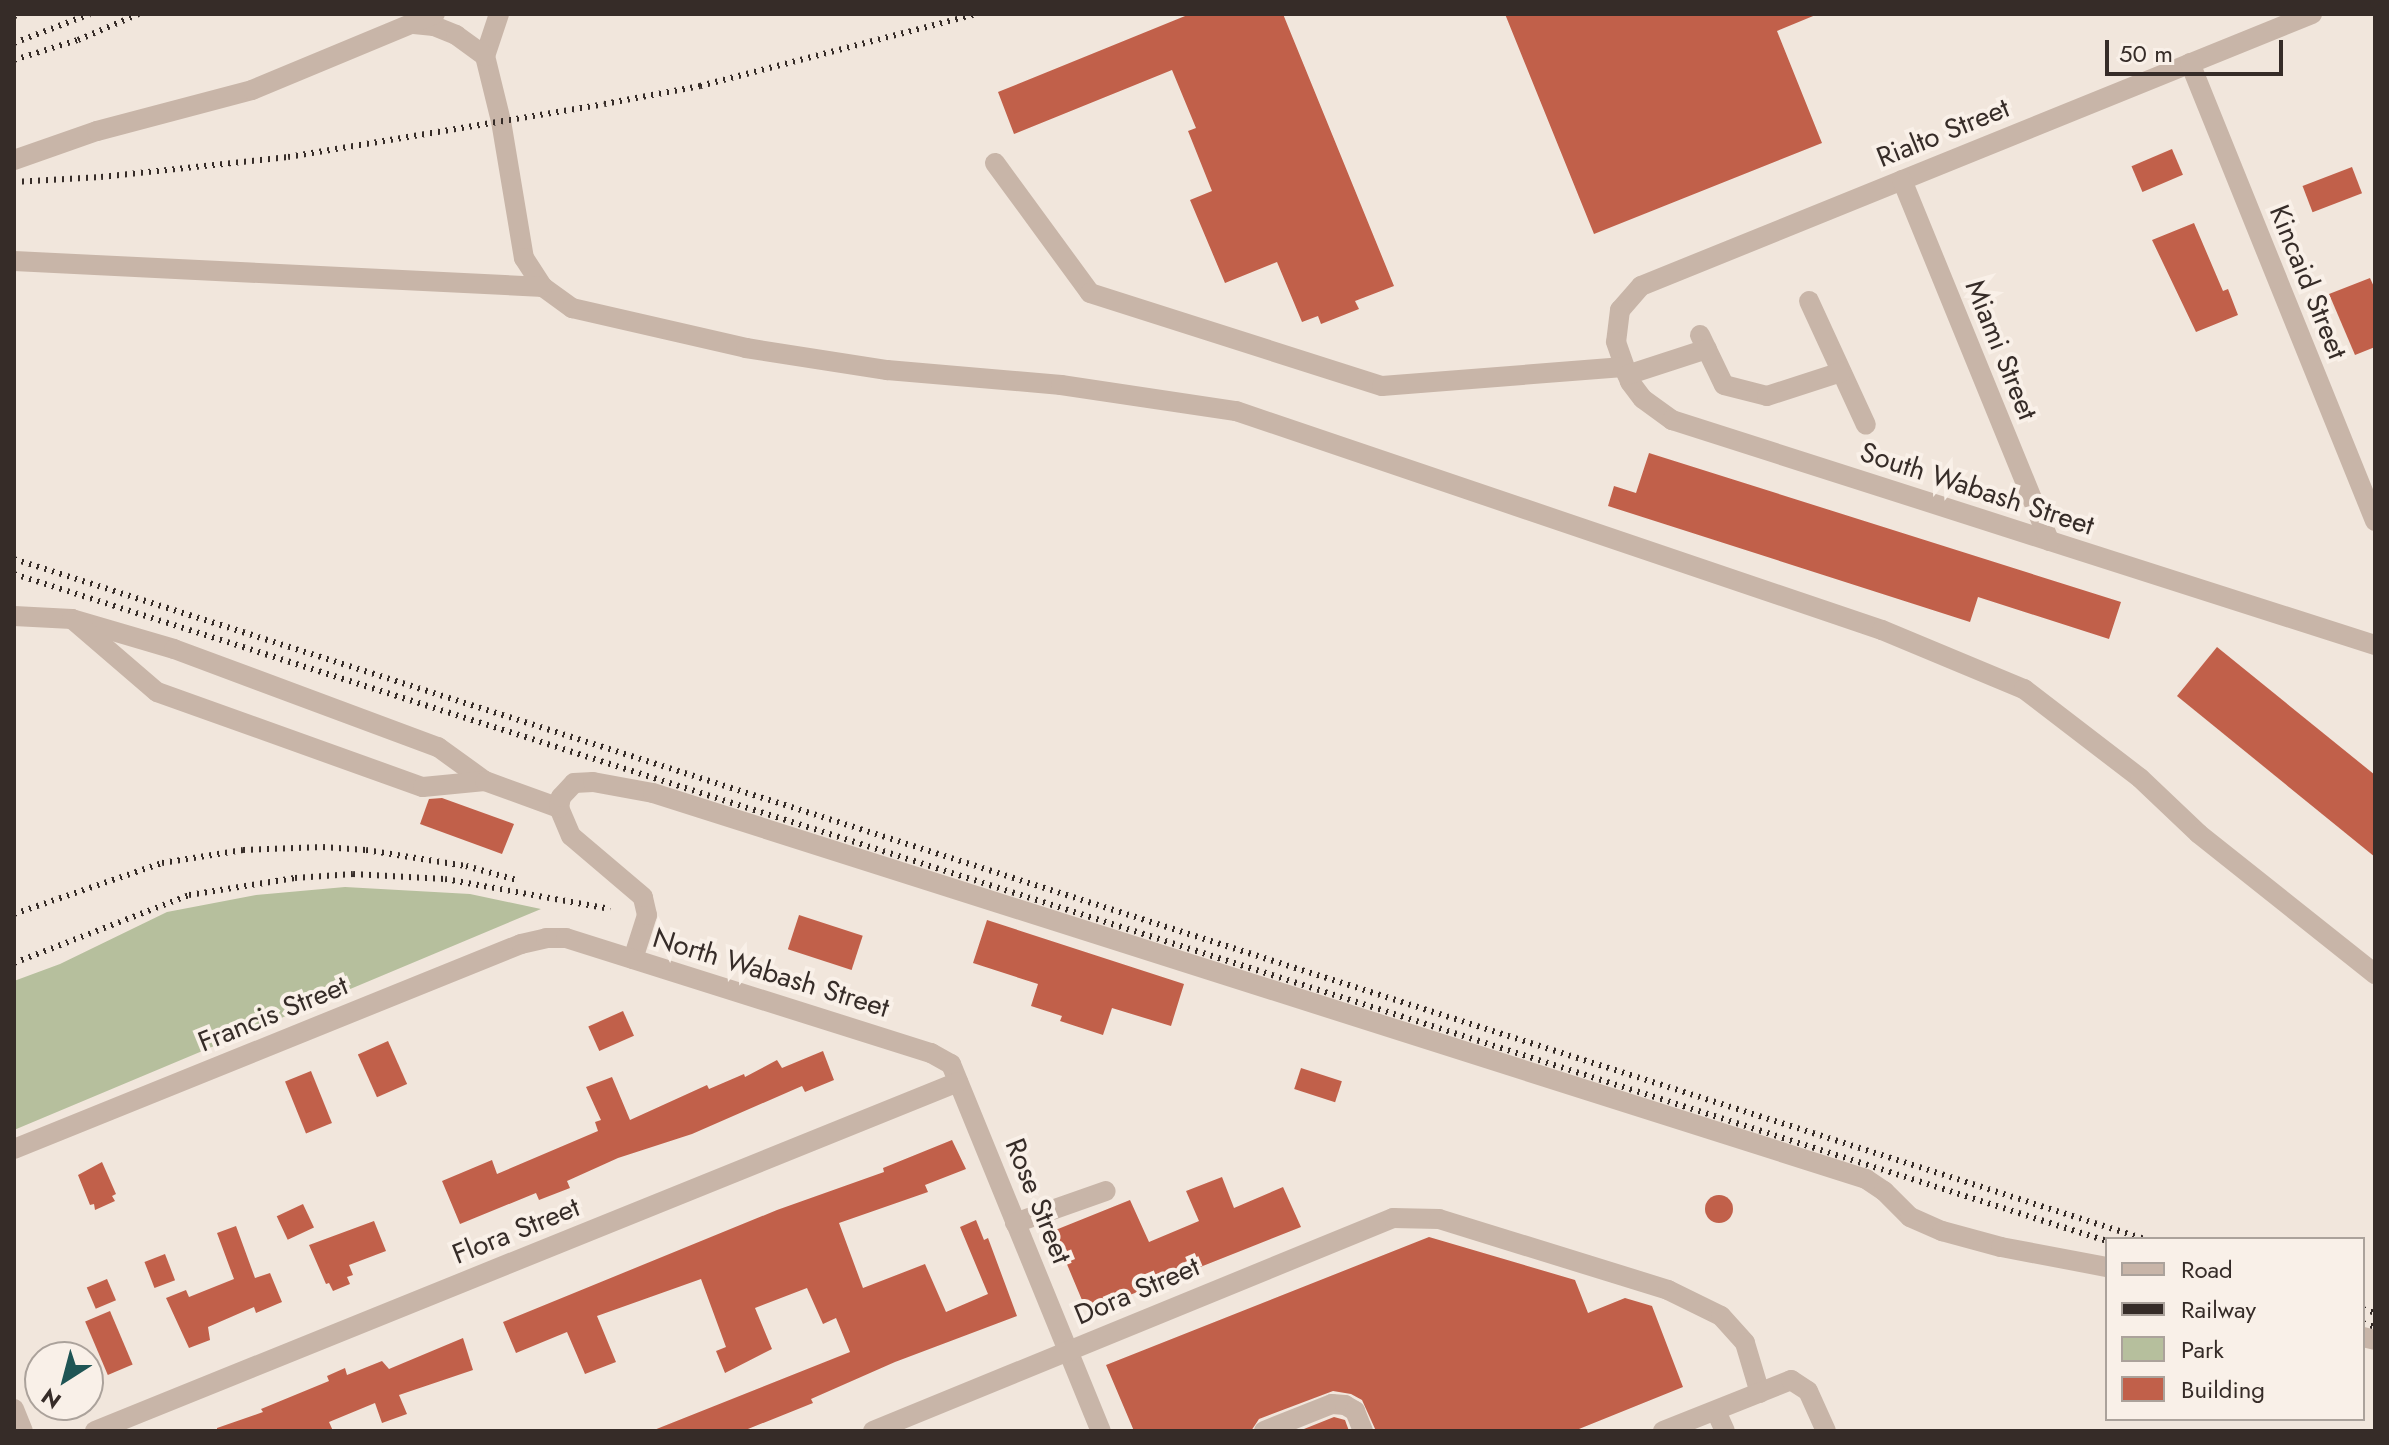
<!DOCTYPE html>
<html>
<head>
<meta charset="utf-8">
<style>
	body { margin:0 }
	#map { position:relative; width:2389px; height:1445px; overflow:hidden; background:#f1e6dc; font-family:Jost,sans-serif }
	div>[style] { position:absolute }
	.green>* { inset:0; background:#b6bf9d }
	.building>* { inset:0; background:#c1604a; transform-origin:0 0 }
	.round { border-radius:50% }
	.minor>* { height:20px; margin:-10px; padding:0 10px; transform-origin:10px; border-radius:10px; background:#c8b5a8 }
	.rail>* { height:6px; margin-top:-3px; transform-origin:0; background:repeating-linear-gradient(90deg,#362c28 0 2px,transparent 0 8px) }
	span { translate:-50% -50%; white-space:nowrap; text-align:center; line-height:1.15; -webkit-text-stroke:8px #f9f0e8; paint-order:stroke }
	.street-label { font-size:28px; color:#362c28 }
	.frame { position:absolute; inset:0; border:16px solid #362c28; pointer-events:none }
	.legend { position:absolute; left:2105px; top:1237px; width:260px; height:184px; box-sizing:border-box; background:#f9f0e8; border:2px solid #aba29b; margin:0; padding:10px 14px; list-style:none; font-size:24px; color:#362c28 }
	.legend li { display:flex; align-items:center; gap:16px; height:40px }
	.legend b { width:40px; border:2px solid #aba29b }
	.north { position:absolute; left:24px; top:1341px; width:80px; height:80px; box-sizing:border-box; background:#f9f0e8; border:2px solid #aba29b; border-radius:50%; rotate:216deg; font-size:22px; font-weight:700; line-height:32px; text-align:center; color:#362c28 }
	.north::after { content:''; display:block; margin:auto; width:28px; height:36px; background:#1f5555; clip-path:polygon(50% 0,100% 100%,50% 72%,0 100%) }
	.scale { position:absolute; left:2105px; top:40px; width:178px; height:36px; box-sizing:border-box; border:4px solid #362c28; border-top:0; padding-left:10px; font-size:24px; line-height:28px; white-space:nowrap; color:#362c28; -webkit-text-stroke:6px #f9f0e8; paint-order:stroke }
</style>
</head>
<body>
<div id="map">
	<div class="green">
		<div style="clip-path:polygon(345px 887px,470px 894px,541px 909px,14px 1130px,14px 981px,60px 964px,167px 912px,256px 895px)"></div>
	</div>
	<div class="building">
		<div style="clip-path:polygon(1190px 14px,1283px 14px,1394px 286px,1355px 301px,1359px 309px,1321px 324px,1318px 316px,1302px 322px,1277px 262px,1225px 283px,1190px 200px,1212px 191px,1188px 131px,1196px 128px,1172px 70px,1014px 134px,998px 92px)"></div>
		<div style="clip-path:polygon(1505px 14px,1818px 14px,1777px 31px,1822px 143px,1594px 234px)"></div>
		<div style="left:2172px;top:149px;width:28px;height:44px;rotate:67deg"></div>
		<div style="left:2352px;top:167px;width:28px;height:53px;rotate:69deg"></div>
		<div style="clip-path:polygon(2194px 223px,2223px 291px,2228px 289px,2238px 315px,2196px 332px,2152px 240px)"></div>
		<div style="clip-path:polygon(2370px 278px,2375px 289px,2375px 347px,2355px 355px,2329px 294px)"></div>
		<div style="clip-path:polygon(1649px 453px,2121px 602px,2109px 639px,1978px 597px,1970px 622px,1608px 506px,1614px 486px,1636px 493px)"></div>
		<div style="clip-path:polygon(2217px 647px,2375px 775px,2375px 857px,2177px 696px)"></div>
		<div style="clip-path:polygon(442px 798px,514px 824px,502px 854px,420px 824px,429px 799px)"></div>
		<div style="left:799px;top:915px;width:67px;height:36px;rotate:18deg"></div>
		<div style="clip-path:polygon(987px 920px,1184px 984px,1171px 1026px,1112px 1008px,1103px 1035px,1060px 1021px,1062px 1016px,1031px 1006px,1038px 984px,973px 963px)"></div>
		<div style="left:623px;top:1011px;width:27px;height:38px;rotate:66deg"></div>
		<div style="left:388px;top:1041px;width:47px;height:33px;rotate:66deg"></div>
		<div style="clip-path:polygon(823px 1051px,834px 1080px,805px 1092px,802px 1086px,692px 1134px,618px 1158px,567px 1181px,570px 1188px,539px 1200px,536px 1193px,460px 1224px,442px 1181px,492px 1160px,497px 1174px,598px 1131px,595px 1122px,601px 1120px,586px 1087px,612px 1077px,630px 1120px,707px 1085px,709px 1089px,744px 1074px,745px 1077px,777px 1060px,782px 1068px)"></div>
		<div style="left:1301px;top:1068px;width:43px;height:22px;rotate:18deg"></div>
		<div style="left:311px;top:1071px;width:56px;height:28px;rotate:68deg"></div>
		<div style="clip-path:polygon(952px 1140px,966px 1169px,925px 1185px,928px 1192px,839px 1223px,863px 1288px,925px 1264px,946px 1312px,988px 1294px,960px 1227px,976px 1220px,984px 1240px,988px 1238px,1017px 1316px,895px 1362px,811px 1399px,813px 1403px,743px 1431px,654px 1430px,850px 1352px,836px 1318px,823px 1324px,807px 1288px,755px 1308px,772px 1349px,725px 1373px,716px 1351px,726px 1347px,701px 1279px,597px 1316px,616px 1362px,585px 1374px,567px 1332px,516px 1353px,503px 1322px,777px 1210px,884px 1172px,883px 1168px)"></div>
		<div style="clip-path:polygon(102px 1162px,116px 1194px,112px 1196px,115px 1201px,95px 1210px,94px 1204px,90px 1205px,78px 1175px)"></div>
		<div style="clip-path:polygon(1222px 1177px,1234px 1208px,1283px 1187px,1301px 1227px,1087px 1312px,1053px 1231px,1130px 1200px,1149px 1242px,1199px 1221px,1186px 1191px)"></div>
		<div class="round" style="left:1705px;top:1195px;width:28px;height:28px"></div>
		<div style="left:303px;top:1204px;width:26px;height:29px;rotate:65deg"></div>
		<div style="clip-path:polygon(374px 1221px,386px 1251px,349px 1265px,353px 1275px,347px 1277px,350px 1284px,333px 1291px,329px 1283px,326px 1284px,309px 1245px)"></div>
		<div style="clip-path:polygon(236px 1226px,255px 1278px,270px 1273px,282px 1302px,256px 1313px,254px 1307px,208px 1327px,210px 1340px,189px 1348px,166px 1298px,186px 1290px,189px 1297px,234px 1279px,217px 1233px)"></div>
		<div style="clip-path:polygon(1429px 1237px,1575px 1280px,1588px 1313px,1625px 1298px,1652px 1306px,1683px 1387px,1574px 1431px,1376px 1431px,1362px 1400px,1351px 1394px,1333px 1391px,1259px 1419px,1251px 1431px,1134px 1431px,1106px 1365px)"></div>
		<div style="left:165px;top:1254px;width:28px;height:22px;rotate:69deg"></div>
		<div style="left:107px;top:1279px;width:23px;height:22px;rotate:67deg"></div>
		<div style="left:110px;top:1311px;width:58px;height:27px;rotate:67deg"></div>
		<div style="clip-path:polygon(463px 1338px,473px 1370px,399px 1395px,407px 1414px,382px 1423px,375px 1403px,329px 1422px,333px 1431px,217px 1431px,217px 1428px,263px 1412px,261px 1409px,329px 1381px,327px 1376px,345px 1368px,347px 1375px,382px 1361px,389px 1369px)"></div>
		<div style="clip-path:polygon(1334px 1417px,1345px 1420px,1349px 1431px,1299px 1431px)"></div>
	</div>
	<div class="minor">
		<div style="left:499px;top:14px;width:44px;rotate:108.4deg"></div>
		<div style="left:485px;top:56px;width:67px;rotate:76.2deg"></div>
		<div style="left:501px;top:121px;width:139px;rotate:80.5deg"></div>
		<div style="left:524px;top:258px;width:35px;rotate:57deg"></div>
		<div style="left:543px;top:287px;width:36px;rotate:36deg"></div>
		<div style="left:572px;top:308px;width:179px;rotate:12.9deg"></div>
		<div style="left:746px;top:348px;width:143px;rotate:8.9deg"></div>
		<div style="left:887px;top:370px;width:175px;rotate:4.9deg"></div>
		<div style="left:1061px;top:385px;width:177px;rotate:8.5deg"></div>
		<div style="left:1236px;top:411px;width:682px;rotate:18.73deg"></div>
		<div style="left:1882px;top:630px;width:154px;rotate:22.6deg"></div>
		<div style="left:2024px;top:689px;width:146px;rotate:37.5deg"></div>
		<div style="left:2140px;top:778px;width:81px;rotate:43.5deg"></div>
		<div style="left:2199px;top:834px;width:225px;rotate:38.5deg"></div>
		<div style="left:2312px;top:14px;width:724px;rotate:157.93deg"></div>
		<div style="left:1641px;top:286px;width:32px;rotate:131deg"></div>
		<div style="left:1620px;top:310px;width:32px;rotate:97deg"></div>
		<div style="left:1616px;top:342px;width:42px;rotate:70.7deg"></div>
		<div style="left:1630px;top:382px;width:21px;rotate:53deg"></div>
		<div style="left:1643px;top:399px;width:36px;rotate:36deg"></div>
		<div style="left:1672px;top:420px;width:738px;rotate:17.75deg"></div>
		<div style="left:414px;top:24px;width:20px;rotate:6deg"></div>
		<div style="left:434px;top:26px;width:24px;rotate:22deg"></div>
		<div style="left:456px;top:35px;width:36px;rotate:36deg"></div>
		<div style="left:2190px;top:63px;width:494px;rotate:68deg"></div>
		<div style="left:14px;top:160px;width:88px;rotate:-19.3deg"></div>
		<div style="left:97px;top:131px;width:160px;rotate:-14.8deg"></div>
		<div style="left:252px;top:90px;width:198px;rotate:-22.6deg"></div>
		<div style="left:995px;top:163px;width:161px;rotate:53.8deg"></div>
		<div style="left:1090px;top:293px;width:306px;rotate:17.7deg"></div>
		<div style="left:1382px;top:386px;width:242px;rotate:-4.5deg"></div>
		<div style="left:1902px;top:180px;width:390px;rotate:67.8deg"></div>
		<div style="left:14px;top:261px;width:530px;rotate:2.81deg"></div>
		<div style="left:1809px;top:301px;width:136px;rotate:65.3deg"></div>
		<div style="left:1700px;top:335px;width:55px;rotate:64.4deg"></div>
		<div style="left:1724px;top:385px;width:44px;rotate:14.3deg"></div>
		<div style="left:1767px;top:396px;width:78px;rotate:-18deg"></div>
		<div style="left:1627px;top:375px;width:84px;rotate:-18deg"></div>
		<div style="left:14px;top:616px;width:58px;rotate:3deg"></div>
		<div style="left:72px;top:619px;width:106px;rotate:16.4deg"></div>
		<div style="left:174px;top:649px;width:282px;rotate:20.4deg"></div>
		<div style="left:438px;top:747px;width:58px;rotate:35.9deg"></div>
		<div style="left:72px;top:619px;width:112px;rotate:40.7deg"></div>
		<div style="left:157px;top:692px;width:282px;rotate:19.7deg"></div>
		<div style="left:423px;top:787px;width:62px;rotate:-5.5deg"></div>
		<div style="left:485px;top:781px;width:79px;rotate:20deg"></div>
		<div style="left:633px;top:959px;width:46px;rotate:-72.3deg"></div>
		<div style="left:647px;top:915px;width:18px;rotate:-103deg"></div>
		<div style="left:643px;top:897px;width:94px;rotate:-139.7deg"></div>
		<div style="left:571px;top:836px;width:30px;rotate:-113deg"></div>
		<div style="left:559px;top:808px;width:11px;rotate:-80deg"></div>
		<div style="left:561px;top:797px;width:19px;rotate:-47deg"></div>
		<div style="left:574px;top:783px;width:19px;rotate:-3deg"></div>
		<div style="left:593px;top:782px;width:61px;rotate:10.4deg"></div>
		<div style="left:653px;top:793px;width:1273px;rotate:17.65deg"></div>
		<div style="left:1866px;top:1179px;width:22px;rotate:34deg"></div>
		<div style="left:1884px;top:1191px;width:37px;rotate:45deg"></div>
		<div style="left:1910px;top:1217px;width:35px;rotate:24deg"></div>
		<div style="left:1942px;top:1231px;width:61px;rotate:15.2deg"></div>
		<div style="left:2001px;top:1247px;width:108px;rotate:10.7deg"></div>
		<div style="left:14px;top:1149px;width:547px;rotate:-22.02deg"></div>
		<div style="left:521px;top:944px;width:26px;rotate:-13deg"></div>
		<div style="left:546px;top:938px;width:20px"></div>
		<div style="left:566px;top:938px;width:383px;rotate:17.5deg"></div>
		<div style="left:931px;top:1053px;width:23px;rotate:29deg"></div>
		<div style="left:951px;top:1064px;width:396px;rotate:67.8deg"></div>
		<div style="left:1015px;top:1223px;width:96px;rotate:-19.4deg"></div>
		<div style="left:2363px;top:1337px;width:12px;rotate:14deg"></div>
		<div style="left:14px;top:1409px;width:24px;rotate:68deg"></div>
		<div style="left:1716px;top:1411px;width:22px;rotate:66deg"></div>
		<div style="left:95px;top:1431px;width:931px;rotate:-22.02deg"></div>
		<div style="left:873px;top:1431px;width:562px;rotate:-22.27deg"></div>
		<div style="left:1393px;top:1218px;width:46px;rotate:1.2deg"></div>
		<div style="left:1439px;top:1219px;width:240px;rotate:17.2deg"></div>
		<div style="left:1668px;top:1290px;width:59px;rotate:26.1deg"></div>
		<div style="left:1721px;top:1316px;width:36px;rotate:48deg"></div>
		<div style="left:1745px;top:1343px;width:52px;rotate:73.3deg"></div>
		<div style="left:1264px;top:1431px;width:73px;rotate:-21.7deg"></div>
		<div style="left:1332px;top:1404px;width:13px;rotate:4deg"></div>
		<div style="left:1345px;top:1405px;width:12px;rotate:31deg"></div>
		<div style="left:1355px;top:1411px;width:22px;rotate:68deg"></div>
		<div style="left:1663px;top:1431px;width:138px;rotate:-21.7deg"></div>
		<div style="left:1791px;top:1380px;width:20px;rotate:33deg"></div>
		<div style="left:1808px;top:1391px;width:44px;rotate:65.8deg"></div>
	</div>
	<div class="rail">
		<div style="left:14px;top:16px;width:7px;rotate:-16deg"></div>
		<div style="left:14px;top:43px;width:81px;rotate:-20.9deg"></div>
		<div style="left:14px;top:60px;width:67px;rotate:-17.4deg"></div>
		<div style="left:78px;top:40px;width:66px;rotate:-23.1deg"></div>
		<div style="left:14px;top:182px;width:87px;rotate:-3.3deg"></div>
		<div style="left:101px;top:177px;width:188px;rotate:-6.1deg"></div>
		<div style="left:288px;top:157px;width:320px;rotate:-9.5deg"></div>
		<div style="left:604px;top:104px;width:98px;rotate:-10.6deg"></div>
		<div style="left:700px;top:86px;width:285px;rotate:-14.6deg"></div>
		<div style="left:14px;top:559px;width:2237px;rotate:17.7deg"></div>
		<div style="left:14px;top:574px;width:2197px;rotate:17.68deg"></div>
		<div style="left:14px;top:914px;width:157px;rotate:-19deg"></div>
		<div style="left:162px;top:863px;width:82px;rotate:-9.1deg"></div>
		<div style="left:243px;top:850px;width:80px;rotate:-2.1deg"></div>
		<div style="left:323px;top:847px;width:43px;rotate:4deg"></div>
		<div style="left:366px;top:850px;width:101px;rotate:9.1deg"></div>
		<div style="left:466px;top:866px;width:53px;rotate:15.4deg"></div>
		<div style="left:14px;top:963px;width:188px;rotate:-21.2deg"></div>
		<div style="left:189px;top:895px;width:107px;rotate:-9.1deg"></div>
		<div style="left:295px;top:878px;width:58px;rotate:-3.9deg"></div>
		<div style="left:353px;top:874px;width:92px;rotate:3.1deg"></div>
		<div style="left:445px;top:879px;width:168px;rotate:10.3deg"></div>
		<div style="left:2363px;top:1309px;width:13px;rotate:18deg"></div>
		<div style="left:2363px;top:1323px;width:13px;rotate:18deg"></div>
	</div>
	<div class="street-label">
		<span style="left:1943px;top:133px;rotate:-22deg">Rialto Street</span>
		<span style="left:2308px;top:282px;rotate:68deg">Kincaid Street</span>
		<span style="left:2001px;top:350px;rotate:68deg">Miami Street</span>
		<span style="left:1977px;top:489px;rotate:18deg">South Wabash Street</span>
		<span style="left:771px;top:973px;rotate:17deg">North Wabash Street</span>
		<span style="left:273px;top:1014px;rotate:-22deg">Francis Street</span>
		<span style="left:1038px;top:1201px;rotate:68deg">Rose Street</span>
		<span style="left:516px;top:1231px;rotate:-22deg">Flora Street</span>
		<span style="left:1137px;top:1291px;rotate:-23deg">Dora Street</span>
	</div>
	<div class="frame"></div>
	<ul class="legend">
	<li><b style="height:10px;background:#c8b5a8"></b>Road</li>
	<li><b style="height:10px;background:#362c28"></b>Railway</li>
	<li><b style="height:22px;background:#b6bf9d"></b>Park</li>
	<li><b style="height:22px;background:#c1604a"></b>Building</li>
	</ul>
	<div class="north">N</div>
	<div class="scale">50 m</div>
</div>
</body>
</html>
